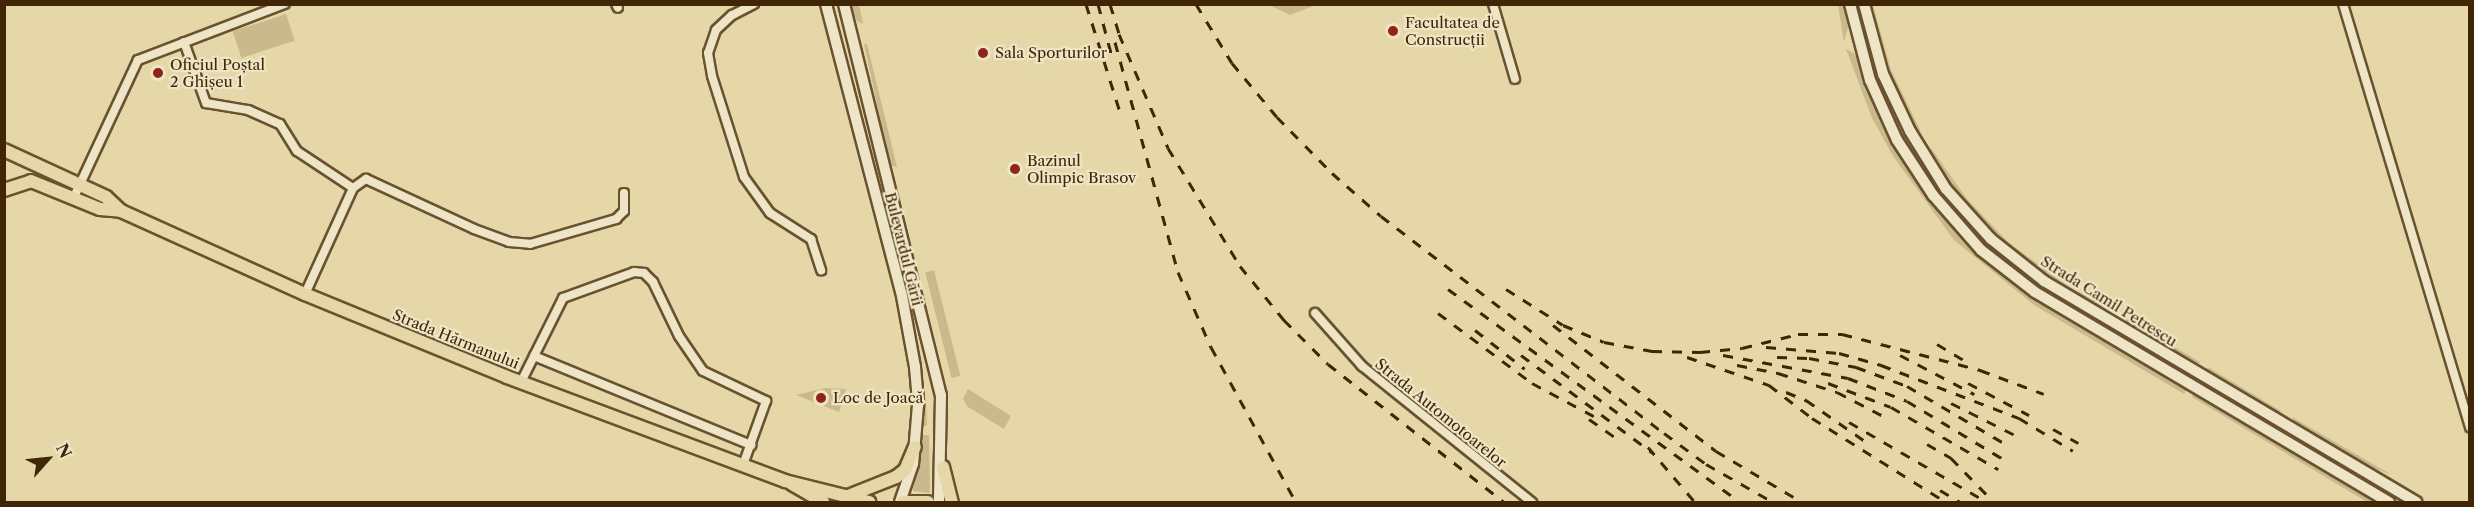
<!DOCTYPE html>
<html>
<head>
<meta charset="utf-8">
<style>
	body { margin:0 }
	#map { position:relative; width:2474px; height:507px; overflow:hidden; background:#e5d7a7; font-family:"Libre Caslon Text",serif }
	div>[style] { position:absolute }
	.green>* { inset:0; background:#c9b98c; transform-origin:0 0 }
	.roads { filter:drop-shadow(2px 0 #69522f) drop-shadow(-2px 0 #69522f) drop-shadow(0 2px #69522f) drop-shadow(0 -2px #69522f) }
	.street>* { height:8px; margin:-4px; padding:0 4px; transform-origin:4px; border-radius:4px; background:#eee5c6 }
	.secondary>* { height:10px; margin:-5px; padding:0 5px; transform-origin:5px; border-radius:5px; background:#eee5c6 }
	.primary>* { height:12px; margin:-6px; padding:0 6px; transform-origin:6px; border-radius:6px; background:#e5d7a7 }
	.rail>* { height:3px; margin-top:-1.5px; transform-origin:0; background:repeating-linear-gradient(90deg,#402507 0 10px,transparent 0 20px) }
	.dots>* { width:16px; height:16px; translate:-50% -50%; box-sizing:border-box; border:3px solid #eee5c6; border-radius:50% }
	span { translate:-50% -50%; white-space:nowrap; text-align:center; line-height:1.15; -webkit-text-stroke:4.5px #eee5c6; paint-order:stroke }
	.poi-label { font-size:15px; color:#402507 }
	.left { translate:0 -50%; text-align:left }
	.street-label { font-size:15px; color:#402507 }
	.frame { position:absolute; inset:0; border:6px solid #402507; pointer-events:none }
	.north { position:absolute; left:18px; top:429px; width:60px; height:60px; -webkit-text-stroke:4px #eee5c6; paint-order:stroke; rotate:63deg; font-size:16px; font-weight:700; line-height:24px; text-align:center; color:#402507 }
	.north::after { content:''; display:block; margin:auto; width:21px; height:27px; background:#402507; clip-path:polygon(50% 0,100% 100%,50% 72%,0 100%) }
</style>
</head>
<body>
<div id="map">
	<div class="green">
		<div style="clip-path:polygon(850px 5px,859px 5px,863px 24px,856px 20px)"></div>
		<div style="clip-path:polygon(1269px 5px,1316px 5px,1290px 15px)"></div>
		<div style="clip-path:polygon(1838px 5px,1845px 5px,1849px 24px,1844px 42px)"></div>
		<div style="clip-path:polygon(1854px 5px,1859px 5px,1876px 72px,1889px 105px,1921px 164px,1954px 208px,2027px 276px,2195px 377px,2193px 381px,2043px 292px,1971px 233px,1937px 193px,1903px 141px,1872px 74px)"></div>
		<div style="clip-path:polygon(1869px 5px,1873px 5px,1891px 70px,1921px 132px,1912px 127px,1898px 96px)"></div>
		<div style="left:286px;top:14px;width:28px;height:56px;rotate:72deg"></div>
		<div style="clip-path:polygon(864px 44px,867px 44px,897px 167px,890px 165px)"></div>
		<div style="clip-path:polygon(1846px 49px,1855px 54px,1879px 115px,1922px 190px,1978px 254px,2057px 312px,2188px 387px,2184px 394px,2034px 305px,1954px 240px,1893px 156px,1872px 118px)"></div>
		<div style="clip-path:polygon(1931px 148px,1967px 199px,2009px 243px,2068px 286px,2105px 306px,2095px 306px,2038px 271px,1984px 225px,1929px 155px)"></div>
		<div style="left:934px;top:270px;width:109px;height:9px;rotate:76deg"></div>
		<div style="clip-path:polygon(2119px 314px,2200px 362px,2197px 366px,2127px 326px)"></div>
		<div style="clip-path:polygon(2208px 367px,2281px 411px,2277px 414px,2206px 372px)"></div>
		<div style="clip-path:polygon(921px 372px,926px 401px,927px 426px,922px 425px)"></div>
		<div style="clip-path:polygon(2203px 380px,2408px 502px,2399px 502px,2201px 383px)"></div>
		<div style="clip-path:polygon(826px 388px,846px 389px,839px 412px,796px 395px)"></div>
		<div style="clip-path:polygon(968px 389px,1011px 416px,1004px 429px,968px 407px,963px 399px)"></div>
		<div style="clip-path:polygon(2195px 391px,2383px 502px,2367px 502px,2192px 397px)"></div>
		<div style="clip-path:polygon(2292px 417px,2392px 475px,2366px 465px,2297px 426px)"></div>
		<div style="clip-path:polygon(922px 435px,929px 435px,930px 493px,913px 491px)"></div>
	</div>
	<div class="roads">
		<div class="street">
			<div style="left:616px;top:4px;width:4px;rotate:63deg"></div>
			<div style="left:754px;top:4px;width:25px;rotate:153deg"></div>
			<div style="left:732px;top:15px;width:22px;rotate:137deg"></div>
			<div style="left:716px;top:30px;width:24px;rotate:109deg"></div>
			<div style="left:708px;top:53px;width:23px;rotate:80deg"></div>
			<div style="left:712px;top:76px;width:106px;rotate:72.4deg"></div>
			<div style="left:744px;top:177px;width:44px;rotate:54.2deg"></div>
			<div style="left:770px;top:213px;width:49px;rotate:32.4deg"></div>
			<div style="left:811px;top:239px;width:33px;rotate:72deg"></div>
			<div style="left:1493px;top:4px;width:78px;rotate:73.7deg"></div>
			<div style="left:2343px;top:4px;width:442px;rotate:73.3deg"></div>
			<div style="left:184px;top:42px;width:65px;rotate:70.2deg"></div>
			<div style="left:206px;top:103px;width:43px;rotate:9.5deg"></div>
			<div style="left:248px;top:110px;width:35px;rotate:24deg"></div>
			<div style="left:280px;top:124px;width:32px;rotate:58deg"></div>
			<div style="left:297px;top:151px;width:67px;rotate:33.5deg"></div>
			<div style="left:74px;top:197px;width:151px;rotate:-65deg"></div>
			<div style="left:138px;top:60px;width:157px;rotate:-20.9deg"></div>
			<div style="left:305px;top:294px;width:116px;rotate:-65.6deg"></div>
			<div style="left:353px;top:188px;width:16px;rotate:-35deg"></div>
			<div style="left:366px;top:179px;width:119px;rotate:24.8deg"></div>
			<div style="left:474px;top:229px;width:37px;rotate:20deg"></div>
			<div style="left:509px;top:242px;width:21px;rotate:5deg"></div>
			<div style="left:530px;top:244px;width:90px;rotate:-16.2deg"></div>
			<div style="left:616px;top:219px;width:11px;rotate:-45deg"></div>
			<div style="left:624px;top:211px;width:18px;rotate:-90deg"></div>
			<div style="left:1315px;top:313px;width:71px;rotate:48.4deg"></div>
			<div style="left:1362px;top:366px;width:218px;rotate:38.7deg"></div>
			<div style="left:534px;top:356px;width:235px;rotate:22.3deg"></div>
			<div style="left:521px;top:382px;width:94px;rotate:-63.4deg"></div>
			<div style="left:563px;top:298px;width:76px;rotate:-20.1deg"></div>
			<div style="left:634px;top:272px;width:10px;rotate:6deg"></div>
			<div style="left:644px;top:273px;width:13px;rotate:45deg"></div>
			<div style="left:653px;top:282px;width:60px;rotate:64.3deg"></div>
			<div style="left:679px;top:336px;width:42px;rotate:55.6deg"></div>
			<div style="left:703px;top:371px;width:70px;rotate:25.5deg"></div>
			<div style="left:766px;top:401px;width:68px;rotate:109.8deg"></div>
		</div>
		<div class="secondary">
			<div style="left:826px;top:4px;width:302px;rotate:75.4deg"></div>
			<div style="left:902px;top:296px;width:72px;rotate:79.6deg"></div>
			<div style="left:915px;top:367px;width:38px;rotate:85deg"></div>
			<div style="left:918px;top:405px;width:59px;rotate:94.8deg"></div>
			<div style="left:913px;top:464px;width:40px;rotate:108.9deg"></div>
			<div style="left:844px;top:4px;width:403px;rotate:76.1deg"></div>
			<div style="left:941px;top:395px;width:107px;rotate:91.1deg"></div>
			<div style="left:1850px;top:4px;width:79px;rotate:75.3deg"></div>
			<div style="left:1870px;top:80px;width:66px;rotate:65.8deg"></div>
			<div style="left:1897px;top:140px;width:66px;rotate:56.8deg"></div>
			<div style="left:1933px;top:195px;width:73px;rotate:48.9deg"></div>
			<div style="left:1981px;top:250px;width:68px;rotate:37.9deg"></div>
			<div style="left:2035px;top:292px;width:412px;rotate:30.7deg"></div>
			<div style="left:1864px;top:4px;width:73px;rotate:74.8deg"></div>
			<div style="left:1883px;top:74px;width:63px;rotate:64.7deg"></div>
			<div style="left:1910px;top:131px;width:68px;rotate:58.2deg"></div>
			<div style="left:1946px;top:189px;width:67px;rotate:48deg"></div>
			<div style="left:1991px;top:239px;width:68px;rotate:38.4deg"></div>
			<div style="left:2044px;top:281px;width:433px;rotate:30.7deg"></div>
		</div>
		<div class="primary">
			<div style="left:4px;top:150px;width:112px;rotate:24.7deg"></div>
			<div style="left:106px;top:197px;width:21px;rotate:43deg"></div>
			<div style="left:4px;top:190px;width:28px;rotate:-18deg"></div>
			<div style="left:31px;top:181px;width:74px;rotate:22.1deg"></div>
			<div style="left:100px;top:209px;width:21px;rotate:5deg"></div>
			<div style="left:121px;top:211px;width:202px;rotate:24.3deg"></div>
			<div style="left:305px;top:294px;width:218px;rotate:22.3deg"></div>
			<div style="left:507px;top:377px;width:297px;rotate:20.5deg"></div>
			<div style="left:785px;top:481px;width:87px;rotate:14deg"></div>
			<div style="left:943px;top:467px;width:36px;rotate:76deg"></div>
			<div style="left:792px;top:484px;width:36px;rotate:30deg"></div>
			<div style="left:848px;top:496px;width:52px;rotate:-21.6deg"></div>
			<div style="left:896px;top:477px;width:11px;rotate:-38deg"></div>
			<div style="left:905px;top:470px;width:25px;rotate:-67deg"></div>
			<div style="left:903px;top:502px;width:25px"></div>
		</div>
	</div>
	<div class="rail">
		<div style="left:1086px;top:4px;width:113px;rotate:72.5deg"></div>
		<div style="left:1098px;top:4px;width:51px;rotate:75.1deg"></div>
		<div style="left:1110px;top:4px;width:31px;rotate:73deg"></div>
		<div style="left:1119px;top:34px;width:124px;rotate:66.7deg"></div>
		<div style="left:1168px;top:148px;width:138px;rotate:58.6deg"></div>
		<div style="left:1240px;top:266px;width:70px;rotate:50.8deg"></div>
		<div style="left:1284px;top:320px;width:62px;rotate:45deg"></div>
		<div style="left:1328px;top:364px;width:224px;rotate:38.1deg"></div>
		<div style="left:1196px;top:4px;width:69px;rotate:58.6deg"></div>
		<div style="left:1232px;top:63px;width:70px;rotate:50.2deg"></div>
		<div style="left:1277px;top:117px;width:78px;rotate:45.5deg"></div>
		<div style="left:1332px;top:173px;width:65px;rotate:41.3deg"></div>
		<div style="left:1381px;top:216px;width:357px;rotate:37.5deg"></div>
		<div style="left:1664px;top:433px;width:52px;rotate:36.4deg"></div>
		<div style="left:1706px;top:464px;width:77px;rotate:29.6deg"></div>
		<div style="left:1115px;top:42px;width:238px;rotate:74.7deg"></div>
		<div style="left:1178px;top:272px;width:82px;rotate:66.3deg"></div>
		<div style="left:1211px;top:347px;width:177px;rotate:61.3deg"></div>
		<div style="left:1448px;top:289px;width:361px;rotate:36.1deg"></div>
		<div style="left:1506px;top:289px;width:67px;rotate:32.3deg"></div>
		<div style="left:1563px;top:325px;width:44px;rotate:22.5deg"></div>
		<div style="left:1604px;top:342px;width:49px;rotate:10.6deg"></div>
		<div style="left:1652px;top:351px;width:48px;rotate:1.2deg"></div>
		<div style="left:1700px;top:352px;width:42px;rotate:-5.4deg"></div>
		<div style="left:1742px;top:348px;width:58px;rotate:-14deg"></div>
		<div style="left:1798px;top:334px;width:44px"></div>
		<div style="left:1842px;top:334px;width:143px;rotate:14.6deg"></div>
		<div style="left:1980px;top:370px;width:68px;rotate:20.6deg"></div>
		<div style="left:1438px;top:313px;width:117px;rotate:36.7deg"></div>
		<div style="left:1532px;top:383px;width:76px;rotate:28.2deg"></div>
		<div style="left:1553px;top:325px;width:206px;rotate:37.7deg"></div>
		<div style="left:1716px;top:451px;width:100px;rotate:30.7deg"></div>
		<div style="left:1475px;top:330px;width:63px;rotate:38deg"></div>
		<div style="left:1937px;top:344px;width:33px;rotate:31deg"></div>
		<div style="left:1766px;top:347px;width:73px;rotate:4.7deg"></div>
		<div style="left:1839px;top:353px;width:44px;rotate:15.9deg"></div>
		<div style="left:1881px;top:365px;width:148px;rotate:21deg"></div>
		<div style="left:2019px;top:418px;width:63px;rotate:31.4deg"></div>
		<div style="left:1521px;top:355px;width:164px;rotate:36.6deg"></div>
		<div style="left:1723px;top:355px;width:127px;rotate:10.4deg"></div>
		<div style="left:1848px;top:378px;width:63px;rotate:21.3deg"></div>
		<div style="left:1907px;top:401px;width:112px;rotate:31.1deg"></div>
		<div style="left:1900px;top:355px;width:84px;rotate:27.8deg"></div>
		<div style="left:1687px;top:357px;width:87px;rotate:18.9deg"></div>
		<div style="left:1769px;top:385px;width:54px;rotate:37.5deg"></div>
		<div style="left:1812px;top:418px;width:158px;rotate:32.1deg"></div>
		<div style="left:1777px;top:357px;width:32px;rotate:2deg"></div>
		<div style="left:1809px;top:358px;width:48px;rotate:10.8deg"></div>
		<div style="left:1856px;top:367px;width:54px;rotate:20.4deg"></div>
		<div style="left:1907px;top:386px;width:118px;rotate:30.5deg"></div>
		<div style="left:1737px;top:365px;width:42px;rotate:11deg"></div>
		<div style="left:1778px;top:373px;width:62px;rotate:17.9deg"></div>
		<div style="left:1837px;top:392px;width:54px;rotate:27.5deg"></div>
		<div style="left:1828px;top:383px;width:67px;rotate:20.9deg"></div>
		<div style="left:1891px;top:407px;width:124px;rotate:30.1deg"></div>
		<div style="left:1968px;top:383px;width:69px;rotate:27.7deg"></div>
		<div style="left:1786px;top:392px;width:22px;rotate:22deg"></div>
		<div style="left:1806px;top:400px;width:77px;rotate:34.9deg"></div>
		<div style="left:1951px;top:403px;width:72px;rotate:26.6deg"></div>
		<div style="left:1589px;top:419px;width:39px;rotate:35deg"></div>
		<div style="left:1849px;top:422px;width:160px;rotate:30.1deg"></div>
		<div style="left:2053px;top:429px;width:29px;rotate:29deg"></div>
		<div style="left:1927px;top:444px;width:28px;rotate:30deg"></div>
		<div style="left:1951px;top:458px;width:54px;rotate:45.7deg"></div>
		<div style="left:1648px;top:447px;width:72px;rotate:49.5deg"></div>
		<div style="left:1940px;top:490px;width:23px;rotate:31deg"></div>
	</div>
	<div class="dots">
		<div style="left:1393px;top:31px;background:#8f2418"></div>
		<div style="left:983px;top:53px;background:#8f2418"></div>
		<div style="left:158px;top:73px;background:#8f2418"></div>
		<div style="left:1015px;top:169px;background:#8f2418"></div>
		<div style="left:821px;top:398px;background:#8f2418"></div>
	</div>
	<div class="poi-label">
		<span class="left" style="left:1405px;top:31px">Facultatea de<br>Construcții</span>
		<span class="left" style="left:995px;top:53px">Sala Sporturilor</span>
		<span class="left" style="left:170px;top:73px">Oficiul Poștal<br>2 Ghișeu 1</span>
		<span class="left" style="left:1027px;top:169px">Bazinul<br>Olimpic Brasov</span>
		<span class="left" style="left:833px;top:398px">Loc de Joacă</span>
	</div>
	<div class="street-label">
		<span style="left:904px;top:249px;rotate:76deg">Bulevardul Gării</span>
		<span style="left:2109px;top:301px;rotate:32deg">Strada Camil Petrescu</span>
		<span style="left:456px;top:339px;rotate:22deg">Strada Hărmanului</span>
		<span style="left:1441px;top:413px;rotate:39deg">Strada Automotoarelor</span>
	</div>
	<div class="frame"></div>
	<div class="north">N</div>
</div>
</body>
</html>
